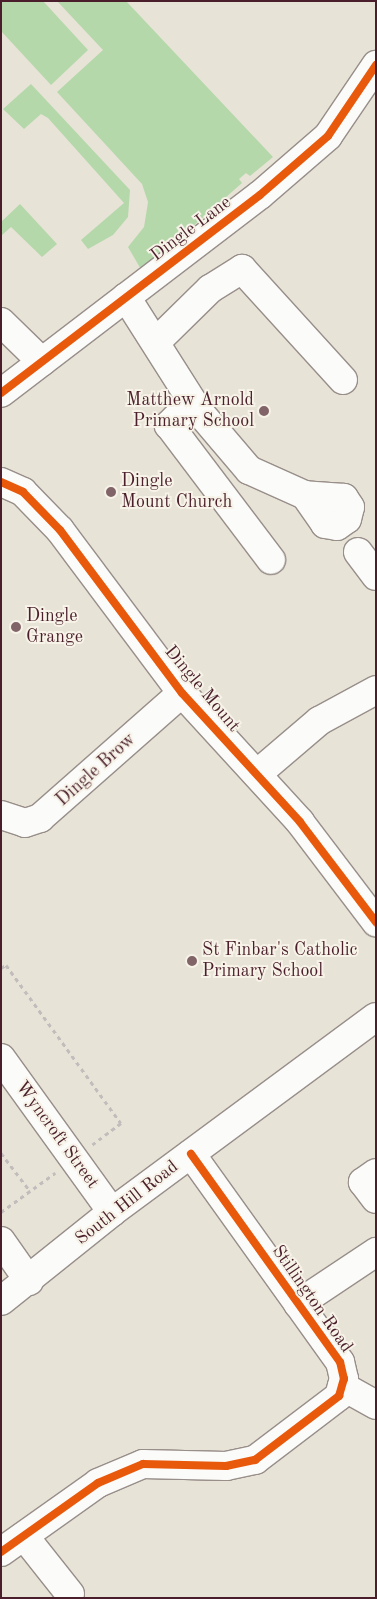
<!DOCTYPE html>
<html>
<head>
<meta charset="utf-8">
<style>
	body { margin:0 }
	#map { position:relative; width:377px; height:1599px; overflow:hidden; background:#e7e3d6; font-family:"Old Standard TT",serif }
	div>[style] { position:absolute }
	.green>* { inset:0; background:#b5d8ab }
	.path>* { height:3px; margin-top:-1.5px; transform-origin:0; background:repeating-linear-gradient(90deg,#c2bdbc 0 4px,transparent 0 8px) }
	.roads { filter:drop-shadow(1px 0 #988e8a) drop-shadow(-1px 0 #988e8a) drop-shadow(0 1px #988e8a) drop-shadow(0 -1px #988e8a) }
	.minor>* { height:28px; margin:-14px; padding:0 14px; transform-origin:14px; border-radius:14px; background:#fbfbf9 }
	.cycleway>* { height:8px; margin:-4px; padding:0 4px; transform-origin:4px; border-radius:4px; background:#e8590c }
	.dots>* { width:14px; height:14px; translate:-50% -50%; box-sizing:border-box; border:2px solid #f7f3e8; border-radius:50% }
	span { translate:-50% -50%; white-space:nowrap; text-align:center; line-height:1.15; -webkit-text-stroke:4px #f7f3e8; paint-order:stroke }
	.street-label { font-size:18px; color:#4a1f2b }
	.poi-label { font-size:18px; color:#4a1f2b }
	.right { translate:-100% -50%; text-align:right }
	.left { translate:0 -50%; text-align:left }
	.frame { position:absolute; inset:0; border:2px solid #4a1f2b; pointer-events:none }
</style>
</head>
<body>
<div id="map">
	<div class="green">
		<div style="clip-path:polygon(1px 1px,43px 1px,88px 50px,51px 85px,1px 31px)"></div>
		<div style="clip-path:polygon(57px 1px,126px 1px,273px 157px,250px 176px,246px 173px,239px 179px,242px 183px,142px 271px,128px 247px,144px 227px,148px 202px,142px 184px,57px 92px,103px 50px)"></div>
		<div style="clip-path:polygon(31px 84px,130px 190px,128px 217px,113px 235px,88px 249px,81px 240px,124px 203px,48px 118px,41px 114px,24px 129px,3px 109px)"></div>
		<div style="clip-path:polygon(20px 204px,57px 244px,42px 257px,11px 227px,1px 236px,1px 222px)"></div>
	</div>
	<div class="path">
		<div style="left:1px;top:968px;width:6px;rotate:-31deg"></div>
		<div style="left:6px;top:965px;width:195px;rotate:54deg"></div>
		<div style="left:121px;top:1123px;width:36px;rotate:143deg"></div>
		<div style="left:1px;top:1153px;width:48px;rotate:52.7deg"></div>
		<div style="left:1px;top:1212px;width:67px;rotate:-35.8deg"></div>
	</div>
	<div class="roads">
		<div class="minor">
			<div style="left:126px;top:297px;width:133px;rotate:57.6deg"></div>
			<div style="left:197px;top:409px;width:80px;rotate:49.6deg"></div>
			<div style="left:249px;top:470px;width:61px;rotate:24.1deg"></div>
			<div style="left:305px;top:495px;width:35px;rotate:55deg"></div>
			<div style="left:325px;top:524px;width:12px;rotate:9deg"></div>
			<div style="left:337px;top:526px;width:12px;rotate:-35deg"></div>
			<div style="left:347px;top:519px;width:12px;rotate:-76deg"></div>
			<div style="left:350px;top:507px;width:11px;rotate:-124deg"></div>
			<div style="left:344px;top:498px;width:39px;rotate:-176deg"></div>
			<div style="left:1px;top:322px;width:57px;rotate:44.3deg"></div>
			<div style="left:156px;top:342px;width:76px;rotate:-44.5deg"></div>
			<div style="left:210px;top:289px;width:38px;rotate:-32deg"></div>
			<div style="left:242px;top:269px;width:150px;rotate:47.7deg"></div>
			<div style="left:1px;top:393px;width:326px;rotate:-37.4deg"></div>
			<div style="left:260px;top:195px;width:90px;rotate:-40.9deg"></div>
			<div style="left:328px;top:136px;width:86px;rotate:-55.9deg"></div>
			<div style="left:192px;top:402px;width:33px;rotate:135deg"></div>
			<div style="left:169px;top:425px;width:169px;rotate:52.9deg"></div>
			<div style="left:1px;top:482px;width:24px;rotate:24deg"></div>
			<div style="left:23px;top:492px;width:53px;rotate:45.8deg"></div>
			<div style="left:60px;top:530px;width:204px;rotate:53.2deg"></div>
			<div style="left:182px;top:693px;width:175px;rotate:47.5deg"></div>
			<div style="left:300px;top:822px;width:126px;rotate:52.8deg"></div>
			<div style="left:358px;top:552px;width:30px;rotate:53deg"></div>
			<div style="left:257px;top:774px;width:82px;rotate:-40.5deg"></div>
			<div style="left:319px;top:721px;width:65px;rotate:-28.5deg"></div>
			<div style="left:1px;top:815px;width:25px;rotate:18deg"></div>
			<div style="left:25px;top:823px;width:16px;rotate:-18deg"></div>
			<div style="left:40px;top:818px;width:189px;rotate:-41.4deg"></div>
			<div style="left:1px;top:1058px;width:190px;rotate:54.2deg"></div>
			<div style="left:376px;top:1173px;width:16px;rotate:145deg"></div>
			<div style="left:363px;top:1182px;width:21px;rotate:53deg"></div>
			<div style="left:1px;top:1241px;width:49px;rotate:55deg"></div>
			<div style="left:1px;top:1301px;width:142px;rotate:-38.7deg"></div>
			<div style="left:112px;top:1212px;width:328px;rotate:-36.5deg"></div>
			<div style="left:298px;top:1304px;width:94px;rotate:-33.7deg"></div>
			<div style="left:342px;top:1386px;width:39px;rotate:29deg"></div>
			<div style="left:24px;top:1536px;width:74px;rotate:51.6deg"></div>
			<div style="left:1px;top:1552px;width:119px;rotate:-35.4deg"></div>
			<div style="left:98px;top:1483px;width:49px;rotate:-22.9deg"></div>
			<div style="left:143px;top:1464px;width:83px;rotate:1.4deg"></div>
			<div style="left:226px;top:1466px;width:30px;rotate:-12deg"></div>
			<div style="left:255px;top:1460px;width:106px;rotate:-37.3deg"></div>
			<div style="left:339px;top:1396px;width:18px;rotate:-74deg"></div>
			<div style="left:344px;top:1379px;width:17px;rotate:-103deg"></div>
			<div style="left:340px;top:1362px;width:256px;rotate:-125.6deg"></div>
		</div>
	</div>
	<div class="cycleway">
		<div style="left:1px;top:393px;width:326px;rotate:-37.4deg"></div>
		<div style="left:260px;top:195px;width:90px;rotate:-40.9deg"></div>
		<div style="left:328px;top:136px;width:86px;rotate:-55.9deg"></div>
		<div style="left:1px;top:482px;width:24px;rotate:24deg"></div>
		<div style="left:23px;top:492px;width:53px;rotate:45.8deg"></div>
		<div style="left:60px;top:530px;width:204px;rotate:53.2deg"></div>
		<div style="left:182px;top:693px;width:175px;rotate:47.5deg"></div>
		<div style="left:300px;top:822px;width:126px;rotate:52.8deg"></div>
		<div style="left:1px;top:1552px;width:119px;rotate:-35.4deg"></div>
		<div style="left:98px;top:1483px;width:49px;rotate:-22.9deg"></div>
		<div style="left:143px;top:1464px;width:83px;rotate:1.4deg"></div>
		<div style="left:226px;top:1466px;width:30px;rotate:-12deg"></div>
		<div style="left:255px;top:1460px;width:106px;rotate:-37.3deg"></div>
		<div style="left:339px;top:1396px;width:18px;rotate:-74deg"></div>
		<div style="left:344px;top:1379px;width:17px;rotate:-103deg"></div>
		<div style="left:340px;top:1362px;width:256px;rotate:-125.6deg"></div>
	</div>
	<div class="dots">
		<div style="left:264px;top:411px;background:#816467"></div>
		<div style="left:111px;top:492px;background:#816467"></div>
		<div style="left:16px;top:627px;background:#816467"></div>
		<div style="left:192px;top:961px;background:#816467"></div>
	</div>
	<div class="street-label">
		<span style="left:191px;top:229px;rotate:-37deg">Dingle Lane</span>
		<span style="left:202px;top:689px;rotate:50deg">Dingle Mount</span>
		<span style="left:96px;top:770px;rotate:-42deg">Dingle Brow</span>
		<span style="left:57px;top:1135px;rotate:54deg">Wyncroft Street</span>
		<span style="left:127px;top:1203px;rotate:-38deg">South Hill Road</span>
		<span style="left:312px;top:1299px;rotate:55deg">Stillington Road</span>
	</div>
	<div class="poi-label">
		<span class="right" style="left:254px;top:411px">Matthew Arnold<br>Primary School</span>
		<span class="left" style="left:121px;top:492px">Dingle<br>Mount Church</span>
		<span class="left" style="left:26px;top:627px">Dingle<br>Grange</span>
		<span class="left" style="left:202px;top:961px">St Finbar's Catholic<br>Primary School</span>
	</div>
	<div class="frame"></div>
</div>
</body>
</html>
